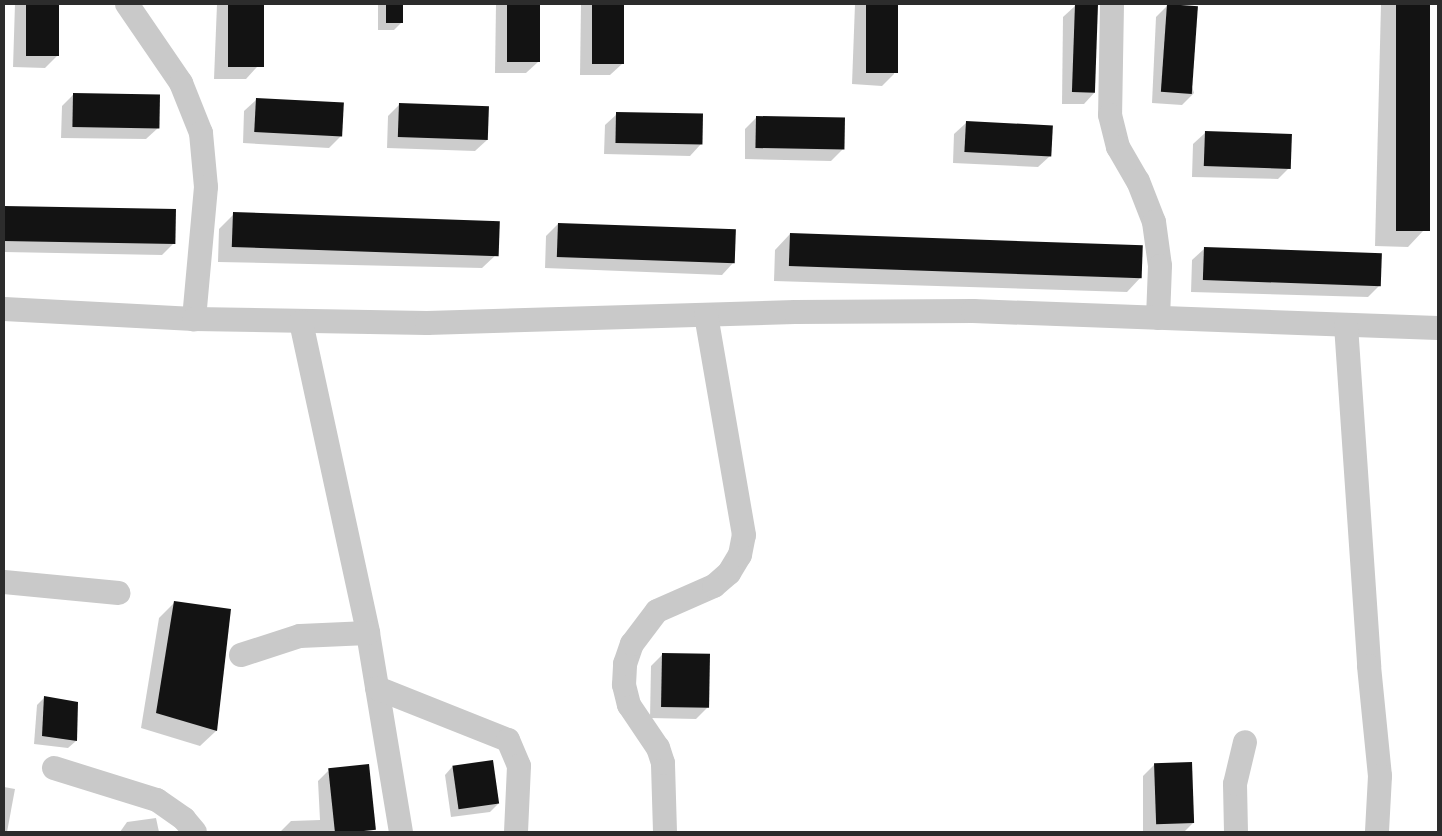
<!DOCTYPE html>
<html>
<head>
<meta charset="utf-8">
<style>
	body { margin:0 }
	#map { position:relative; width:1442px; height:836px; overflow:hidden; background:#fff; font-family:Overpass,sans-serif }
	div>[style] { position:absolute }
	.shadow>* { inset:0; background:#0003 }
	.building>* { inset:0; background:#131313; transform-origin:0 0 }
	.minor>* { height:24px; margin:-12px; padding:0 12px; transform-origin:12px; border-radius:12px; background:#c9c9c9 }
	span { translate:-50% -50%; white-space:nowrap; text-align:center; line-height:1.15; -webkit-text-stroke:5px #fff; paint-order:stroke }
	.frame { position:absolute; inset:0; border:5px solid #2c2c2c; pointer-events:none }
</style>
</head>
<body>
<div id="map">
	<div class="shadow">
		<div style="clip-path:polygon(15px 4px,58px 4px,57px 56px,45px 68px,13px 67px)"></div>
		<div style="clip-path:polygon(217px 4px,262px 4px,257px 67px,246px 79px,214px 79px)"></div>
		<div style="clip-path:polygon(378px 4px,402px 4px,402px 22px,394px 30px,378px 30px)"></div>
		<div style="clip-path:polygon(496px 4px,539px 4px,538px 62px,526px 73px,495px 73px)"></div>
		<div style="clip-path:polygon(581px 4px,623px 4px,622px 64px,610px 75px,580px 75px)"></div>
		<div style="clip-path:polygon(855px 4px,897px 4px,894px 74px,882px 86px,852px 84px)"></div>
		<div style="clip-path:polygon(1381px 4px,1429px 4px,1423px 231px,1408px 247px,1375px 246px)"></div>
		<div style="clip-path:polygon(1075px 6px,1095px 92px,1084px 104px,1062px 104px,1063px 17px)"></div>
		<div style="clip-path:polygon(1167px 6px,1194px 93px,1182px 105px,1152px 103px,1156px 17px)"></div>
		<div style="clip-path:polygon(74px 94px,158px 128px,146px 139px,61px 138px,62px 106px)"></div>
		<div style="clip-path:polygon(256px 100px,341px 136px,329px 148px,243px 143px,244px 111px)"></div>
		<div style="clip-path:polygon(400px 104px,487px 140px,475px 151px,387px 148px,388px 116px)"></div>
		<div style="clip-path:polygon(617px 114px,701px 144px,690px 156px,604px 154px,605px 125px)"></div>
		<div style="clip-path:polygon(757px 117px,843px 149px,831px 161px,745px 159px,745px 129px)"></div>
		<div style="clip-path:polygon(966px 123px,1050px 156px,1038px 167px,953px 163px,954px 134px)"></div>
		<div style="clip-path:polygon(1205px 133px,1290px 167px,1278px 179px,1192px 177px,1193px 144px)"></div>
		<div style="clip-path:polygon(4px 207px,174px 211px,173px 244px,162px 255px,4px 252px)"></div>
		<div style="clip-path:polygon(234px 214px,498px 253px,482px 268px,218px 262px,219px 229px)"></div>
		<div style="clip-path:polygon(558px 224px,733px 263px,722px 275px,545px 268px,546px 236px)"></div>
		<div style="clip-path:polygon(790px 234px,1142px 276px,1127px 292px,774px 281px,775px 250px)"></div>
		<div style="clip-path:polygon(1204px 249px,1380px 285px,1368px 297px,1191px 292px,1192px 260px)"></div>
		<div style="clip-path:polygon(175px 602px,230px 610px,216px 731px,200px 746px,141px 728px,159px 618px)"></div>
		<div style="clip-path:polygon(663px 654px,708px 707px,696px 719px,650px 718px,651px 666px)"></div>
		<div style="clip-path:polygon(45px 697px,76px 741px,68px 748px,34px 744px,37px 705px)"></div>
		<div style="clip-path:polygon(1155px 764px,1193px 823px,1184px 832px,1143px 832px,1143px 776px)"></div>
		<div style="clip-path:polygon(452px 767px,498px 804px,490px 812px,451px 817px,445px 775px)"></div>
		<div style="clip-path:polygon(328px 771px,375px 830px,280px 832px,291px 821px,320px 820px,318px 781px)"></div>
		<div style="clip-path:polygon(4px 787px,15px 789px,7px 832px,4px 832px)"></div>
		<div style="clip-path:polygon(156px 818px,159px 832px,120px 832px,127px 822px)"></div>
	</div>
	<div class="building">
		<div style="left:26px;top:4px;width:33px;height:52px"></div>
		<div style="left:228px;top:4px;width:36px;height:63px"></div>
		<div style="left:386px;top:4px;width:17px;height:19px"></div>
		<div style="left:507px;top:4px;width:33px;height:58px"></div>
		<div style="left:592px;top:4px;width:32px;height:60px"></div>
		<div style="left:866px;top:4px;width:32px;height:69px"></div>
		<div style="left:1075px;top:4px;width:23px;height:88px;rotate:2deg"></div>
		<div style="left:1167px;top:4px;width:31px;height:88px;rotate:4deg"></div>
		<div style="left:1396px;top:4px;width:34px;height:227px"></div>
		<div style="left:73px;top:93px;width:87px;height:34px;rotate:1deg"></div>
		<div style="left:256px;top:98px;width:88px;height:34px;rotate:3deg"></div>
		<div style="left:399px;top:103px;width:90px;height:34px;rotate:2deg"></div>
		<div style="left:616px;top:112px;width:87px;height:31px;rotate:1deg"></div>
		<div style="left:756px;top:116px;width:89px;height:32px;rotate:1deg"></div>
		<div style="left:966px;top:121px;width:87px;height:31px;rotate:3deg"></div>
		<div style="left:1205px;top:131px;width:87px;height:35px;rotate:2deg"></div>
		<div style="left:4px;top:206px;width:172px;height:35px;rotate:1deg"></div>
		<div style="left:233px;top:212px;width:267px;height:35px;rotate:2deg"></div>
		<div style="left:558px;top:223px;width:178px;height:34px;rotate:2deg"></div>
		<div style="left:790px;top:233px;width:353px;height:33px;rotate:2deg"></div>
		<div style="left:1204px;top:247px;width:178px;height:33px;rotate:2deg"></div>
		<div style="clip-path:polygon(174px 601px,231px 609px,217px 731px,156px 713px)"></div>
		<div style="left:662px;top:653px;width:48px;height:54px;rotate:1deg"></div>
		<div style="clip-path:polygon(44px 696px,78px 702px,77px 741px,42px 736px)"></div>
		<div style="left:493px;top:760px;width:44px;height:41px;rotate:82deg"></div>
		<div style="left:1192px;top:762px;width:61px;height:38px;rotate:88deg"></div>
		<div style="left:369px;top:764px;width:66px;height:41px;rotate:84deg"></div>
	</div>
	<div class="minor">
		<div style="left:127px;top:4px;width:96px;rotate:55.6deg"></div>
		<div style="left:181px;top:83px;width:54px;rotate:68.2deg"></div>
		<div style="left:201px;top:133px;width:54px;rotate:84.7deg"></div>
		<div style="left:206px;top:187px;width:133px;rotate:95.2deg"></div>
		<div style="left:1112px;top:4px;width:111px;rotate:91deg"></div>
		<div style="left:1110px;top:115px;width:33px;rotate:76deg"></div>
		<div style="left:1118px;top:147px;width:39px;rotate:60deg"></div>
		<div style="left:1138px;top:181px;width:44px;rotate:68.7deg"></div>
		<div style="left:1154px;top:222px;width:44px;rotate:82.2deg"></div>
		<div style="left:1160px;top:266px;width:52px;rotate:92.2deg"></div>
		<div style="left:4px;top:309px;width:190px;rotate:3deg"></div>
		<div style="left:194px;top:319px;width:233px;rotate:1deg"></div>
		<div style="left:427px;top:323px;width:368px;rotate:-1.7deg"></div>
		<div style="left:795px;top:312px;width:178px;rotate:-0.3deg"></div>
		<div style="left:973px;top:311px;width:465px;rotate:2.1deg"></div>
		<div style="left:301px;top:322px;width:318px;rotate:77.8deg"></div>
		<div style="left:368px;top:633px;width:202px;rotate:80.6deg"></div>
		<div style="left:1346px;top:325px;width:342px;rotate:86.1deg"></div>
		<div style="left:1369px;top:666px;width:111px;rotate:84.3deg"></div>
		<div style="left:1380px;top:776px;width:56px;rotate:93.1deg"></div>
		<div style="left:4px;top:582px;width:115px;rotate:5.5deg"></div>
		<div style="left:241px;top:655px;width:62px;rotate:-17.9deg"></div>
		<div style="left:300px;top:636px;width:68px;rotate:-2.5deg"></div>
		<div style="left:377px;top:688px;width:141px;rotate:21.7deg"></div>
		<div style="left:508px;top:740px;width:28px;rotate:67deg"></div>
		<div style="left:519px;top:766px;width:66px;rotate:92.6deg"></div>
		<div style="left:54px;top:768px;width:108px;rotate:17.3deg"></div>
		<div style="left:157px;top:800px;width:33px;rotate:35deg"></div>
		<div style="left:184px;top:819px;width:17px;rotate:50deg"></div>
		<div style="left:665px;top:832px;width:69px;rotate:-91.7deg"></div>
		<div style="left:663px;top:763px;width:16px;rotate:-108deg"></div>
		<div style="left:658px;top:748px;width:52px;rotate:-124deg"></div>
		<div style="left:629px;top:705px;width:21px;rotate:-104deg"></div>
		<div style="left:624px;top:685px;width:21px;rotate:-87deg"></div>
		<div style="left:625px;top:664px;width:21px;rotate:-71deg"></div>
		<div style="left:632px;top:644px;width:41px;rotate:-52.9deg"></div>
		<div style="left:657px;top:611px;width:62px;rotate:-23.7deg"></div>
		<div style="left:714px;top:586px;width:20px;rotate:-41deg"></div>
		<div style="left:729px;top:573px;width:21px;rotate:-59deg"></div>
		<div style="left:740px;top:555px;width:20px;rotate:-79deg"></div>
		<div style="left:744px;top:535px;width:223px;rotate:-99.8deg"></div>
		<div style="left:1236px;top:832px;width:48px;rotate:-91.2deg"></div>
		<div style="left:1235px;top:784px;width:43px;rotate:-76.6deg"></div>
	</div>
	<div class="frame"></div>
</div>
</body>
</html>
